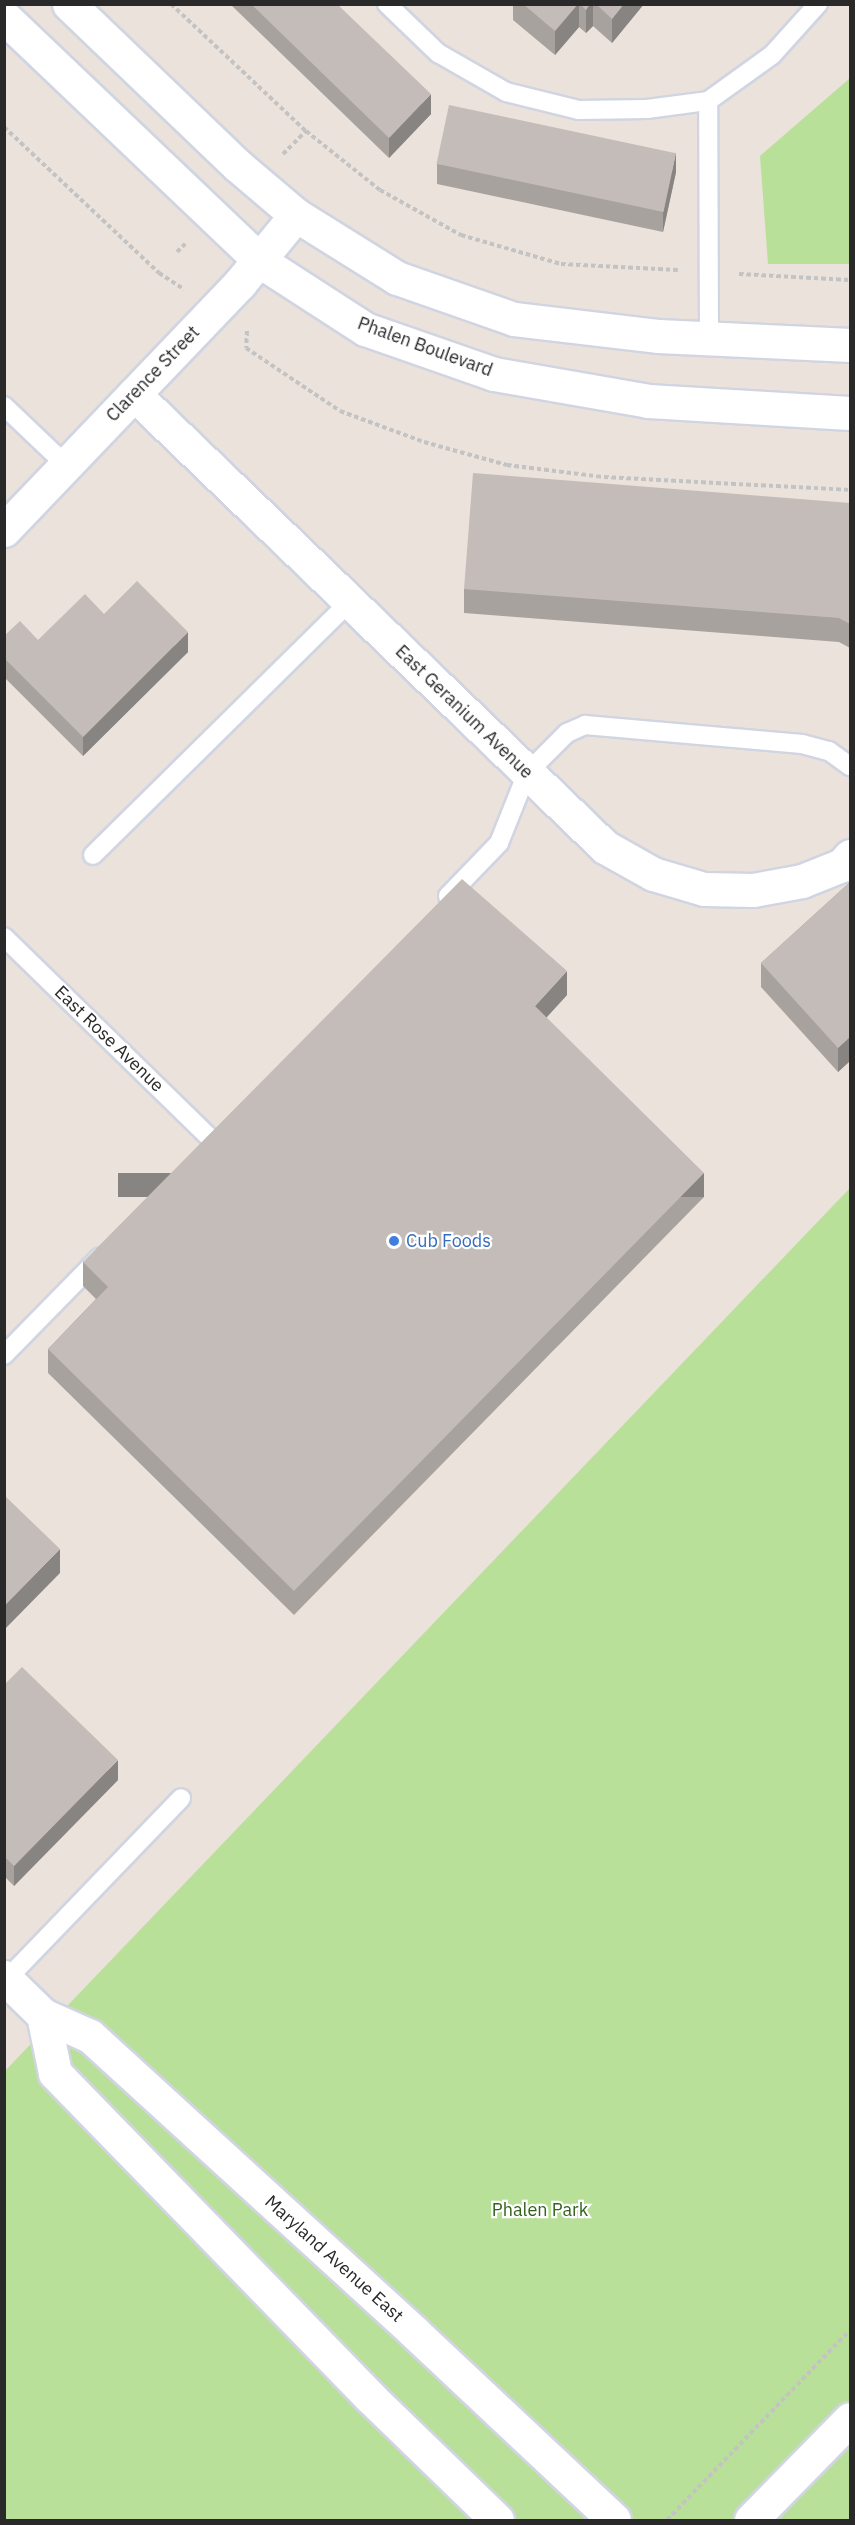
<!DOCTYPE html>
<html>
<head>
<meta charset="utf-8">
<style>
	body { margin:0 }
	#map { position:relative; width:855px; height:2525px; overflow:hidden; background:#ebe2db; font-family:"IBM Plex Sans",sans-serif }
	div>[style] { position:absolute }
	.green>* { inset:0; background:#b9e099 }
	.path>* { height:4px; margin-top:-2px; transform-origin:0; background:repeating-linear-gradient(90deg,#c3c3c3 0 4.5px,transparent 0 7.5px) }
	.roads { filter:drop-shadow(2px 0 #d0d5e1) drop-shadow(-2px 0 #d0d5e1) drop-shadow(0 2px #d0d5e1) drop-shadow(0 -2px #d0d5e1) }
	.lane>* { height:18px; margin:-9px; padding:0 9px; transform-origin:9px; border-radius:9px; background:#fff }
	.street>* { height:33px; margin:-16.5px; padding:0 16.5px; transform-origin:16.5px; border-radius:16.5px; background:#fff }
	.secondary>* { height:33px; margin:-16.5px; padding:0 16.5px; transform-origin:16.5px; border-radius:16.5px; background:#fff }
	.wall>* { inset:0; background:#a8a29e }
	.shaded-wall>* { inset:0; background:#888481; transform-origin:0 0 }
	.building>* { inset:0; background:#c3bcb8; transform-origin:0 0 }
	.dots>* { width:16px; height:16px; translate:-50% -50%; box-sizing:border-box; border:3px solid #fff; border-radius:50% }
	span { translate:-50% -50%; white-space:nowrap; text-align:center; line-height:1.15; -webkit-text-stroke:4.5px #fff; paint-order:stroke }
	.street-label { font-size:18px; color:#292929 }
	.shop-label { font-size:18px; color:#366cbe }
	.left { translate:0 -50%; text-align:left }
	.park-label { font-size:18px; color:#32631c }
	.frame { position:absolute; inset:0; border:6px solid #292929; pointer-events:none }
</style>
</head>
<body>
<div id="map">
	<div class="green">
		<div style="clip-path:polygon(850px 78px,850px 264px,768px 264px,760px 156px)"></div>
		<div style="clip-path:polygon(850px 1188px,850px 2520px,5px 2520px,4px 2072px)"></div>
	</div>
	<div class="path">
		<div style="left:171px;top:4px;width:185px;rotate:43.3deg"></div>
		<div style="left:306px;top:131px;width:95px;rotate:38.6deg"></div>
		<div style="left:380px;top:190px;width:93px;rotate:29.1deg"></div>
		<div style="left:461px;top:235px;width:104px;rotate:16.2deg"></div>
		<div style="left:561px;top:264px;width:117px;rotate:2.9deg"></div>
		<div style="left:4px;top:127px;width:213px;rotate:43.3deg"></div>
		<div style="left:159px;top:273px;width:30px;rotate:33deg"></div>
		<div style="left:283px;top:154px;width:33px;rotate:-45deg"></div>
		<div style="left:177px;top:252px;width:14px;rotate:-45deg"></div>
		<div style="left:739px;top:274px;width:111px;rotate:3.1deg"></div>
		<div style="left:247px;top:331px;width:17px;rotate:93deg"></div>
		<div style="left:246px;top:348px;width:113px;rotate:33.8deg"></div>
		<div style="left:340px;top:411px;width:90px;rotate:20.3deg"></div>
		<div style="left:424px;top:442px;width:86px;rotate:15.5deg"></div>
		<div style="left:507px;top:465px;width:98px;rotate:7.1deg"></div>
		<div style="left:604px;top:477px;width:246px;rotate:3deg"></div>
		<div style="left:667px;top:2520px;width:264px;rotate:-46.1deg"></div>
	</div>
	<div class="roads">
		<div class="lane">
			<div style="left:387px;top:4px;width:71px;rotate:43.9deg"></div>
			<div style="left:438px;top:53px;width:78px;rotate:29.8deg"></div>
			<div style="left:506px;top:92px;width:75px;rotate:13.9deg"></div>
			<div style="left:579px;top:110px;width:68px;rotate:-0.8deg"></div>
			<div style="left:647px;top:109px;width:62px;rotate:-7.5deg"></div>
			<div style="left:709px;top:338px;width:237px;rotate:-90.2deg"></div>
			<div style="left:708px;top:101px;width:79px;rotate:-35.7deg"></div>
			<div style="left:772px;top:55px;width:69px;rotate:-48deg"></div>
			<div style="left:4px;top:406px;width:86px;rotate:43.6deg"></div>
			<div style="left:93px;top:855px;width:361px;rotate:-44.6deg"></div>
			<div style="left:448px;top:896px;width:74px;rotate:-46.1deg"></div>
			<div style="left:499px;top:843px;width:75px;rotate:-68.2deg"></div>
			<div style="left:527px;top:773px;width:57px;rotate:-45deg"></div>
			<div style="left:567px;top:733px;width:20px;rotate:-24deg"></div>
			<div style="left:585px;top:725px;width:218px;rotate:5deg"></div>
			<div style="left:802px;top:744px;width:28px;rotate:15deg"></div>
			<div style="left:829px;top:751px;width:26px;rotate:36deg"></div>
			<div style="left:4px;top:937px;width:292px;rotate:44.3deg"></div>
			<div style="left:4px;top:1355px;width:137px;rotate:-45.6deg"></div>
			<div style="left:7px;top:1979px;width:251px;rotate:-46.1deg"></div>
		</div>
		<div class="street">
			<div style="left:134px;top:394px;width:653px;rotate:43.88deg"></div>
			<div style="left:605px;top:847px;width:55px;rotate:29.4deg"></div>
			<div style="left:653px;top:874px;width:53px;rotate:16.4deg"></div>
			<div style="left:704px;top:889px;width:49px;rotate:1.2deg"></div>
			<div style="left:753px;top:890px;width:50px;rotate:-10.4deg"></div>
			<div style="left:802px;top:881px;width:43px;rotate:-21.8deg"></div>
			<div style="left:842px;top:865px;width:12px;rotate:-48deg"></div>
		</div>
		<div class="secondary">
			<div style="left:69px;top:4px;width:233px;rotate:43.8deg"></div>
			<div style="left:237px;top:165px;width:77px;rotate:40.3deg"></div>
			<div style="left:296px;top:215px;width:119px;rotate:32deg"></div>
			<div style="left:397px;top:278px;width:124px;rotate:19.3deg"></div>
			<div style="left:514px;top:319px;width:146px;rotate:6.7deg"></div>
			<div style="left:659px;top:336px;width:191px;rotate:2.7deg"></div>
			<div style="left:4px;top:17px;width:354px;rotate:43.6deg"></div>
			<div style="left:260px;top:261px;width:125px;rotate:32.9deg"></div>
			<div style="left:365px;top:329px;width:137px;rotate:19.2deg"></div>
			<div style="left:494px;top:374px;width:156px;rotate:9.9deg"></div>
			<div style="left:648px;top:401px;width:202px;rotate:3.4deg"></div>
			<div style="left:4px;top:530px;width:342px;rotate:-46.3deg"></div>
			<div style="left:240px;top:283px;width:88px;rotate:-50.5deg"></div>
			<div style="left:4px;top:1977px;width:54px;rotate:44.3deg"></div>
			<div style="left:43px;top:2015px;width:51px;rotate:24.1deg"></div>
			<div style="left:90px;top:2036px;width:439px;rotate:42.4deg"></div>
			<div style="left:414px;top:2332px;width:274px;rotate:43.2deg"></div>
			<div style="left:43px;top:2015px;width:59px;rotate:78.3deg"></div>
			<div style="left:55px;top:2073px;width:452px;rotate:45.8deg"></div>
			<div style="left:370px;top:2397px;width:177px;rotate:44.1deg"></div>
			<div style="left:751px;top:2520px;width:141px;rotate:-45.6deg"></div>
		</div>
	</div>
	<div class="wall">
		<div style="clip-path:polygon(230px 4px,337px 4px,431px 114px,389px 158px)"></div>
		<div style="clip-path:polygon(513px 4px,644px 4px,612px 43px,593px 26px,586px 33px,579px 27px,555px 55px,513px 20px)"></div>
		<div style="clip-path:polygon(437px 164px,676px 172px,663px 232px,437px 184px)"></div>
		<div style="clip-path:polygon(850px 503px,850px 648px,839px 642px,464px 613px,464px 589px)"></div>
		<div style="clip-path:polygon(104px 614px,188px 652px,83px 756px,4px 677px,4px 636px,38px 640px)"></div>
		<div style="clip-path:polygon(850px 882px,850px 1061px,838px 1072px,761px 987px,761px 963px)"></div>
		<div style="clip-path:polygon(567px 995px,546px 1018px,704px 1197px,294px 1615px,48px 1373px,48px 1349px,96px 1299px,83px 1286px,83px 1262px)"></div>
		<div style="clip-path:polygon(4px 1685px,118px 1780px,14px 1886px,4px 1876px)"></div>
	</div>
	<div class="shaded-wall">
		<div style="clip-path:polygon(578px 4px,579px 4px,579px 27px,555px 55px,555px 31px)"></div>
		<div style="clip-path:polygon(590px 4px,593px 4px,593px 26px,586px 33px,586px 10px)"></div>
		<div style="clip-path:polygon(624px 4px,644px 4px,612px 43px,612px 19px)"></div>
		<div style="clip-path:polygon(431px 94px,431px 114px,389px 158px,389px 138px)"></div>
		<div style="clip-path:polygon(676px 152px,676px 172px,663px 232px,663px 213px)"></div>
		<div style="clip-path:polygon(188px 632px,188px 652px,83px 756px,83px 737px)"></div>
		<div style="clip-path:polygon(567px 971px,567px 995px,535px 1030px,535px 1006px)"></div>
		<div style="clip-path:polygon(850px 1037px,850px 1061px,838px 1072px,838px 1048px)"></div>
		<div style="left:704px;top:1173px;width:24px;height:586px;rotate:90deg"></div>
		<div style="clip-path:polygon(60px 1549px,60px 1573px,4px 1630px,4px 1606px)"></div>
		<div style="clip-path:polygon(118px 1760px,118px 1780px,14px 1886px,14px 1866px)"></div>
	</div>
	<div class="building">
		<div style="clip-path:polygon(251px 4px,337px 4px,431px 94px,389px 138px)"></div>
		<div style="clip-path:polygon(523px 4px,578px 4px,555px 31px)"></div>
		<div style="clip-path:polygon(580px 4px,590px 4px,586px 10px)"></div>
		<div style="clip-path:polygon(596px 4px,624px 4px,612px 19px)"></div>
		<div style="left:449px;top:105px;width:232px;height:60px;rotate:12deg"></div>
		<div style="clip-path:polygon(473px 473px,850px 503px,850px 624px,839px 618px,464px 589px)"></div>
		<div style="clip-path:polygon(137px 581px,188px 632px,83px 737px,4px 658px,4px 636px,20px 621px,38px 640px,85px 594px,104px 614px)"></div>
		<div style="clip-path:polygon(462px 879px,567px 971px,535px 1006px,704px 1173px,294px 1591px,48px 1349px,108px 1287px,83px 1262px)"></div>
		<div style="clip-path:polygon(850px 882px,850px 1037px,838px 1048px,761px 963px)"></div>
		<div style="clip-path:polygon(4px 1495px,60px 1549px,4px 1606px)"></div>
		<div style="clip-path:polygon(22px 1667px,118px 1760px,14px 1866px,4px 1856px,4px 1685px)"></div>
	</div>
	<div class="dots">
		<div style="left:394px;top:1241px;background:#3f7fe0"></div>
	</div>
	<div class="street-label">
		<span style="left:425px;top:347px;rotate:20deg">Phalen Boulevard</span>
		<span style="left:153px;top:374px;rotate:-46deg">Clarence Street</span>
		<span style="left:464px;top:712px;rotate:44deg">East Geranium Avenue</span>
		<span style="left:109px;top:1039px;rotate:44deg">East Rose Avenue</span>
		<span style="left:334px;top:2259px;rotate:42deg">Maryland Avenue East</span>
	</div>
	<div class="shop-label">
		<span class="left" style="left:406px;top:1241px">Cub Foods</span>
	</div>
	<div class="park-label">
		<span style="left:540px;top:2210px">Phalen Park</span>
	</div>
	<div class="frame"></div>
</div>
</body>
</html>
